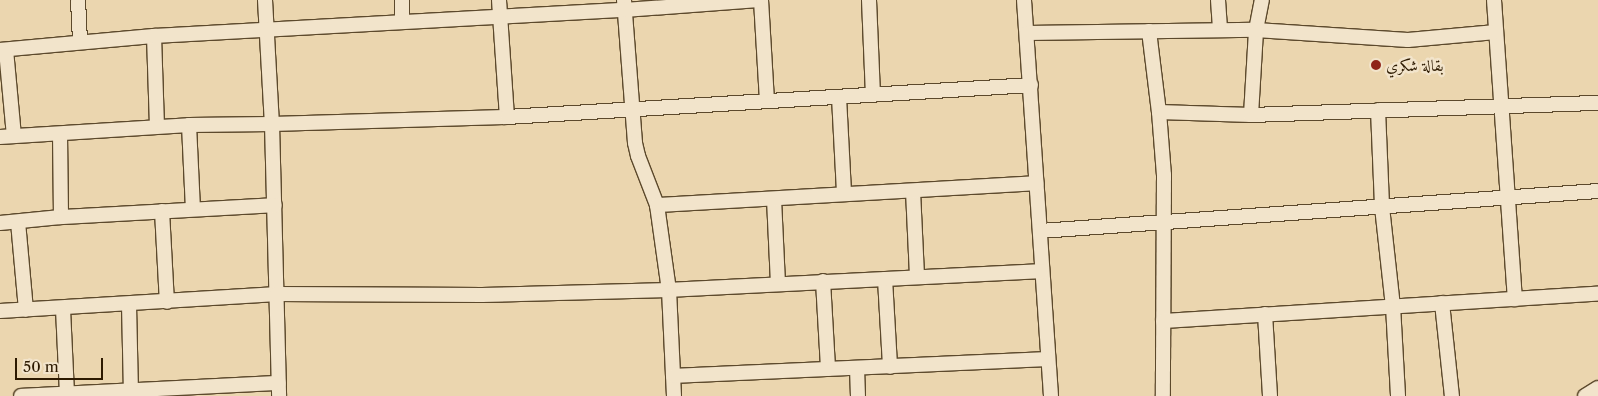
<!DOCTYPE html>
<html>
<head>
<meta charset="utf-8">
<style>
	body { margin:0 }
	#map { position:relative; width:1598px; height:396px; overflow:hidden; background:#ebd6af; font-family:"Libre Caslon Text",Amiri,serif }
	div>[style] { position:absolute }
	.roads { filter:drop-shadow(1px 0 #5c492c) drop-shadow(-1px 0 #5c492c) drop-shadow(0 1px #5c492c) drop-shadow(0 -1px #5c492c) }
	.street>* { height:14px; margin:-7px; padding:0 7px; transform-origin:7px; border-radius:7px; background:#f2e4cb }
	.dots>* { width:14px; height:14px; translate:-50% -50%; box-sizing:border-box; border:2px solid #f2e4cb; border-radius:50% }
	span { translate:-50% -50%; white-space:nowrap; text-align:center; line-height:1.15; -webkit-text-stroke:5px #f2e4cb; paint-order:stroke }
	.poi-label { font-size:16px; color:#2d1a01 }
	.left { translate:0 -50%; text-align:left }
	.scale { position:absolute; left:15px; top:358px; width:88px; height:22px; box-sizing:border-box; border:2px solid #2d1a01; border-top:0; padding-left:6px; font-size:15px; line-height:18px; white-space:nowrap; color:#2d1a01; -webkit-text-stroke:4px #f2e4cb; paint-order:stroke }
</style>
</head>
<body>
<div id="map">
	<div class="roads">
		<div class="street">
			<div style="left:78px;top:0;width:41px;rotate:87.2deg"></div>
			<div style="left:265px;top:0;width:124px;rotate:86.8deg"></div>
			<div style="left:272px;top:124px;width:272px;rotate:88.5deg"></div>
			<div style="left:402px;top:0;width:21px;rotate:90deg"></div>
			<div style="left:499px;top:0;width:117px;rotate:86.1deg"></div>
			<div style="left:624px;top:0;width:143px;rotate:85.6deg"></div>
			<div style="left:635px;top:143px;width:13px;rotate:77deg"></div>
			<div style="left:638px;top:156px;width:53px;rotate:68.8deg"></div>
			<div style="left:657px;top:205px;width:86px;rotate:82deg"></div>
			<div style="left:669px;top:290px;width:106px;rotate:87.3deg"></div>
			<div style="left:761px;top:0;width:100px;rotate:86.6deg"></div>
			<div style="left:869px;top:0;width:95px;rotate:87.6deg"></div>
			<div style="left:1024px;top:0;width:397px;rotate:86.1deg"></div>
			<div style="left:1218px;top:0;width:30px;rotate:86deg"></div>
			<div style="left:1494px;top:0;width:300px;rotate:86deg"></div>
			<div style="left:1149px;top:31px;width:82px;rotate:83deg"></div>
			<div style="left:1159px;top:112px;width:63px;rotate:85.5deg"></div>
			<div style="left:1164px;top:175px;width:221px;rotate:90.3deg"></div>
			<div style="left:1027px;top:33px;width:229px;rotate:-0.8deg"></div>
			<div style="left:1256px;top:30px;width:152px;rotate:3.8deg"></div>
			<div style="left:1408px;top:40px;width:88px;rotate:-5.2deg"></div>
			<div style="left:154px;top:36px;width:90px;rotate:88.1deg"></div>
			<div style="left:0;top:50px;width:155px;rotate:-5.2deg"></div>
			<div style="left:154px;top:36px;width:471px;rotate:-3.2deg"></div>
			<div style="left:624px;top:10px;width:135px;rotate:-4.2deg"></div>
			<div style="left:6px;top:50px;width:86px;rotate:84.7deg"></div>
			<div style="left:839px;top:97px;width:97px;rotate:87deg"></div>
			<div style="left:1378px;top:110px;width:97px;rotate:87.6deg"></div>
			<div style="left:1382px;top:207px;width:100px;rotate:83.7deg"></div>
			<div style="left:1393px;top:306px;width:90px;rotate:86.8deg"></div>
			<div style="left:1159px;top:112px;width:92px;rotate:1.9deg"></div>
			<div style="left:1251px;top:115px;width:347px;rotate:-2deg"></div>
			<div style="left:1251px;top:115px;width:85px;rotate:-86.6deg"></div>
			<div style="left:1256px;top:30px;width:31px;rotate:-79deg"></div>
			<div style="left:189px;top:125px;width:84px;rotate:87.3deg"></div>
			<div style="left:60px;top:134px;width:83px;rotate:89.3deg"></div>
			<div style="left:0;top:137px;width:189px;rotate:-3.6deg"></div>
			<div style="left:189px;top:125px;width:83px;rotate:-0.7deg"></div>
			<div style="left:272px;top:124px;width:235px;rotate:-1.7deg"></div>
			<div style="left:507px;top:117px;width:525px;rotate:-3.49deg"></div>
			<div style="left:913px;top:191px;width:86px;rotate:87.3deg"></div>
			<div style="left:774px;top:199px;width:85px;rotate:87.3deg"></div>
			<div style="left:657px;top:205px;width:380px;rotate:-3.3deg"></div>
			<div style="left:162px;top:211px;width:91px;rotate:86.9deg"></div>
			<div style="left:18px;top:222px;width:88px;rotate:84.8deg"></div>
			<div style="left:0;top:223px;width:61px;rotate:-5.6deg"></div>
			<div style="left:61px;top:217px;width:214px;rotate:-3.2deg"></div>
			<div style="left:1040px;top:231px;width:559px;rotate:-4.1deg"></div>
			<div style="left:885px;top:279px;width:88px;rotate:86.7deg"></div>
			<div style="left:823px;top:281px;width:88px;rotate:86.7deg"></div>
			<div style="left:1442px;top:303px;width:94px;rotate:83.9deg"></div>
			<div style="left:129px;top:305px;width:87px;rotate:88.7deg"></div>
			<div style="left:63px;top:309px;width:84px;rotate:87.3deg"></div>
			<div style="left:0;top:311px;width:278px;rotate:-3.5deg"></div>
			<div style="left:277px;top:294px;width:205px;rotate:0.3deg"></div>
			<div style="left:482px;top:295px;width:187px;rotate:-1.5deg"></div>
			<div style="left:669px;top:290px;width:373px;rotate:-2.9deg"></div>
			<div style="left:1265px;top:314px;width:82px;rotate:86.5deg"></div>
			<div style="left:1163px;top:321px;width:436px;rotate:-3.6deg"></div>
			<div style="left:857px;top:368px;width:28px;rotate:88deg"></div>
			<div style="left:673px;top:376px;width:374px;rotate:-2.6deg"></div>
			<div style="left:21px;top:396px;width:258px;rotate:-2.9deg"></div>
			<div style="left:1585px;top:396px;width:15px;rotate:-32deg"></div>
		</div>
	</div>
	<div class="dots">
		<div style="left:1376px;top:65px;background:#8f2418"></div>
	</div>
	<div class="poi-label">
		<span class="left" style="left:1386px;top:65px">بقالة شكري</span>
	</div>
	<div class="scale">50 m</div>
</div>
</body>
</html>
